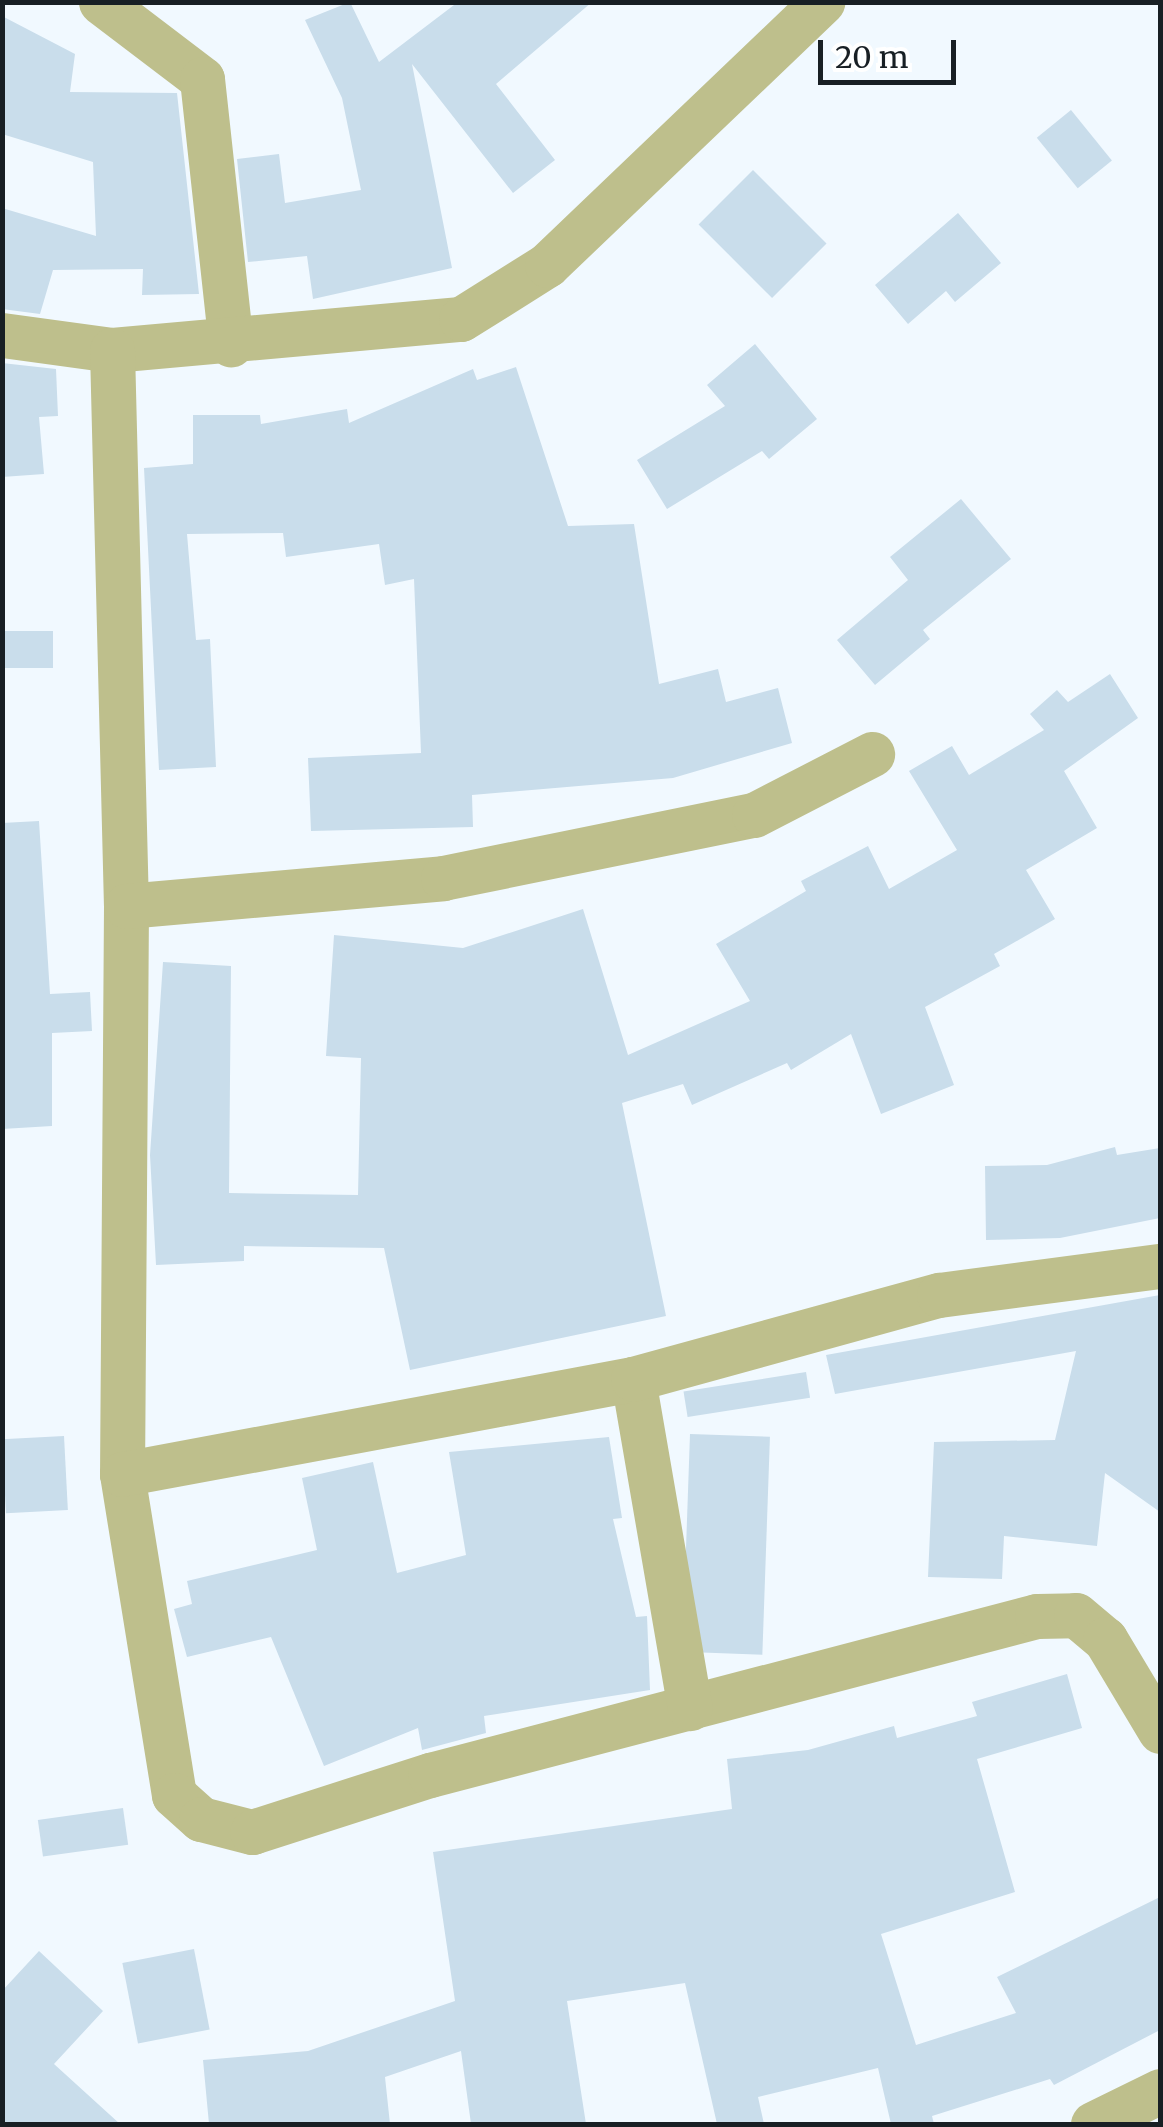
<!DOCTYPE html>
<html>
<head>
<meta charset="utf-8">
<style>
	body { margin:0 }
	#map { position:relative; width:1163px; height:2127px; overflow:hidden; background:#f1f9ff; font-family:Merriweather,serif }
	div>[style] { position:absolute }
	.building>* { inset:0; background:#c9ddeb; transform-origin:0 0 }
	.minor>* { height:45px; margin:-22.5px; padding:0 22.5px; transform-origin:22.5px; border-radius:22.5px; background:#bebf8c }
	span { translate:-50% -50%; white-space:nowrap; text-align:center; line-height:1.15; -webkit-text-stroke:10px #fff; paint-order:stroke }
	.frame { position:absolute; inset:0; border:5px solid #181f24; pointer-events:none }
	.scale { position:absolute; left:818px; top:40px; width:138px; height:45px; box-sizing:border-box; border:5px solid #181f24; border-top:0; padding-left:12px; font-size:30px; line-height:35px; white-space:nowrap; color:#181f24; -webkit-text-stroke:8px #fff; paint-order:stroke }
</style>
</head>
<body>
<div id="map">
	<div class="building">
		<div style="clip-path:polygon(350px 2px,379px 62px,458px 2px,592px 2px,496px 84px,555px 160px,513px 193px,412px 64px,452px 268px,313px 299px,307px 256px,248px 262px,237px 159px,279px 154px,285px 203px,361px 190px,342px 98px,305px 20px)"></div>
		<div style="clip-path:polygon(2px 16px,75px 54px,70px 92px,177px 93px,199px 294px,142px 295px,143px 269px,53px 270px,40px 314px,2px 309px,2px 208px,96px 236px,93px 162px,2px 134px)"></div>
		<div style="left:1071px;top:110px;width:65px;height:44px;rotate:51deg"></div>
		<div style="left:753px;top:170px;width:104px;height:77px;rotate:45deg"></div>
		<div style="clip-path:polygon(958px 213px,1001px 263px,955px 302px,946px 291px,908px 324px,875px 285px)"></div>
		<div style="clip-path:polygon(755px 344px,817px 419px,769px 459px,762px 451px,667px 509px,637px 460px,725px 406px,707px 385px)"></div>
		<div style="clip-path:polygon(2px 363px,56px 369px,58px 416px,39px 417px,44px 474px,2px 477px)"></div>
		<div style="clip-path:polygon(516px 367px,568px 526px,634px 524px,659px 684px,718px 669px,726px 702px,778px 688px,792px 743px,673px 778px,472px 795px,473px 827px,311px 831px,308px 758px,421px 753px,414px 579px,385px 585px,379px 544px,286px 557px,283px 533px,187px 534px,196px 640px,210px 639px,216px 767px,159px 770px,144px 468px,193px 464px,193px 415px,260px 415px,261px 424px,347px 409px,349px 423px,473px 369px,477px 380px)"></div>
		<div style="clip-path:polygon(961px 499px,1011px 559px,923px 630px,930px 639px,875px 685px,837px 640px,908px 580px,890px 557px)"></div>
		<div style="left:2px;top:631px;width:51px;height:37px"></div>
		<div style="clip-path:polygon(1110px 674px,1138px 718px,1064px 771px,1097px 828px,1026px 870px,1055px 919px,994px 954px,1000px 966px,925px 1007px,954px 1085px,881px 1114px,851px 1034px,791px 1070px,787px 1063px,692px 1105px,683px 1084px,622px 1103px,666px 1316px,410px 1370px,384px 1248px,244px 1246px,244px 1261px,156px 1265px,150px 1155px,163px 962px,231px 966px,229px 1193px,358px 1195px,361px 1058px,326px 1056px,334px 935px,463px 948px,583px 909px,628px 1055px,750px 1001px,716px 944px,806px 891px,801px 881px,868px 846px,889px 889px,957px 850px,909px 771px,952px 746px,969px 775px,1044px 730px,1030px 714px,1057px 690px,1068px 702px)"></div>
		<div style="clip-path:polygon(39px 821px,50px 994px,90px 992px,92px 1031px,52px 1033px,52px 1126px,2px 1129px,2px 823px)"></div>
		<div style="clip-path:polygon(1115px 1147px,1117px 1155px,1160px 1148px,1160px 1218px,1060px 1238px,986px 1240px,985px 1166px,1047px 1165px)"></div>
		<div style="clip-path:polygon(1160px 1295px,1160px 1512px,1105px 1473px,1097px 1546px,1004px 1536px,1002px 1579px,928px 1577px,934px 1442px,1055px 1440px,1076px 1351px,835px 1394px,826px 1355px)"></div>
		<div style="left:806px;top:1372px;width:26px;height:124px;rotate:81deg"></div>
		<div style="left:690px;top:1434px;width:80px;height:218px;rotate:2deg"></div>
		<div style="left:64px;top:1436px;width:74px;height:62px;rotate:87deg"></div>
		<div style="clip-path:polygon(609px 1437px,622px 1518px,613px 1519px,636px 1617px,647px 1616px,650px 1690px,484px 1716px,486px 1733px,422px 1750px,418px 1728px,324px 1766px,271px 1637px,187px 1657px,174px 1609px,192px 1604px,187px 1581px,317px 1550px,302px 1478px,373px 1462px,397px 1573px,466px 1555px,449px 1452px)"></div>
		<div style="clip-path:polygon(1067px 1674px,1082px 1728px,977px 1759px,1015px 1892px,881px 1934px,916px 2045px,1016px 2013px,997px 1977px,1160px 1897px,1160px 2030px,1054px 2085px,1050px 2079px,932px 2116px,934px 2124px,891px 2124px,878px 2068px,758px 2097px,764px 2124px,717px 2124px,685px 1983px,567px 2001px,586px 2124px,471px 2124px,461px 2051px,385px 2077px,390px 2124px,209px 2124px,203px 2060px,308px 2051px,455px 2001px,433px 1852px,732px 1809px,727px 1759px,808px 1750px,894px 1726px,897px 1738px,977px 1716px,972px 1702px)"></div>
		<div style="left:123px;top:1808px;width:37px;height:86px;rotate:82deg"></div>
		<div style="left:194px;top:1949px;width:82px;height:73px;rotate:79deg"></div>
		<div style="clip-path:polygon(39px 1951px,103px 2011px,54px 2064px,120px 2124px,2px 2124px,2px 1991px)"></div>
	</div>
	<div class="minor">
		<div style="left:101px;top:2px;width:127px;rotate:37.3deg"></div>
		<div style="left:202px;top:79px;width:267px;rotate:83.8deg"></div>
		<div style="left:2px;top:335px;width:111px;rotate:7.8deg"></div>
		<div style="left:112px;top:350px;width:350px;rotate:-5.1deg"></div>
		<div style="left:461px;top:319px;width:102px;rotate:-32.1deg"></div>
		<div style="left:547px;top:265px;width:381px;rotate:-43.7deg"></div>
		<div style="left:112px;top:350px;width:556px;rotate:88.56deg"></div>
		<div style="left:126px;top:906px;width:568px;rotate:90.4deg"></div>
		<div style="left:122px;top:1474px;width:325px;rotate:80.8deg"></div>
		<div style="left:174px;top:1795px;width:36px;rotate:42deg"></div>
		<div style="left:201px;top:1819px;width:53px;rotate:14.3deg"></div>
		<div style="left:252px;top:1832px;width:187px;rotate:-17.8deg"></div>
		<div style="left:430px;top:1775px;width:627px;rotate:-14.68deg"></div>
		<div style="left:1037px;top:1616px;width:39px;rotate:-1deg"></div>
		<div style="left:1076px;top:1615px;width:38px;rotate:40deg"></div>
		<div style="left:1105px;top:1639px;width:107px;rotate:59.1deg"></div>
		<div style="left:126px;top:906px;width:318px;rotate:-5deg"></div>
		<div style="left:443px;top:878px;width:317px;rotate:-11.5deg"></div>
		<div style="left:754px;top:815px;width:133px;rotate:-27.3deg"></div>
		<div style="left:633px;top:1379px;width:334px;rotate:80.2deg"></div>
		<div style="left:122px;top:1474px;width:520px;rotate:-10.53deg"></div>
		<div style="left:633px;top:1379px;width:317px;rotate:-15.4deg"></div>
		<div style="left:939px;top:1295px;width:223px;rotate:-7.5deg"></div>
		<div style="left:1093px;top:2124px;width:75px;rotate:-26.2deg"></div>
	</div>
	<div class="frame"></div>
	<div class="scale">20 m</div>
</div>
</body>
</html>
